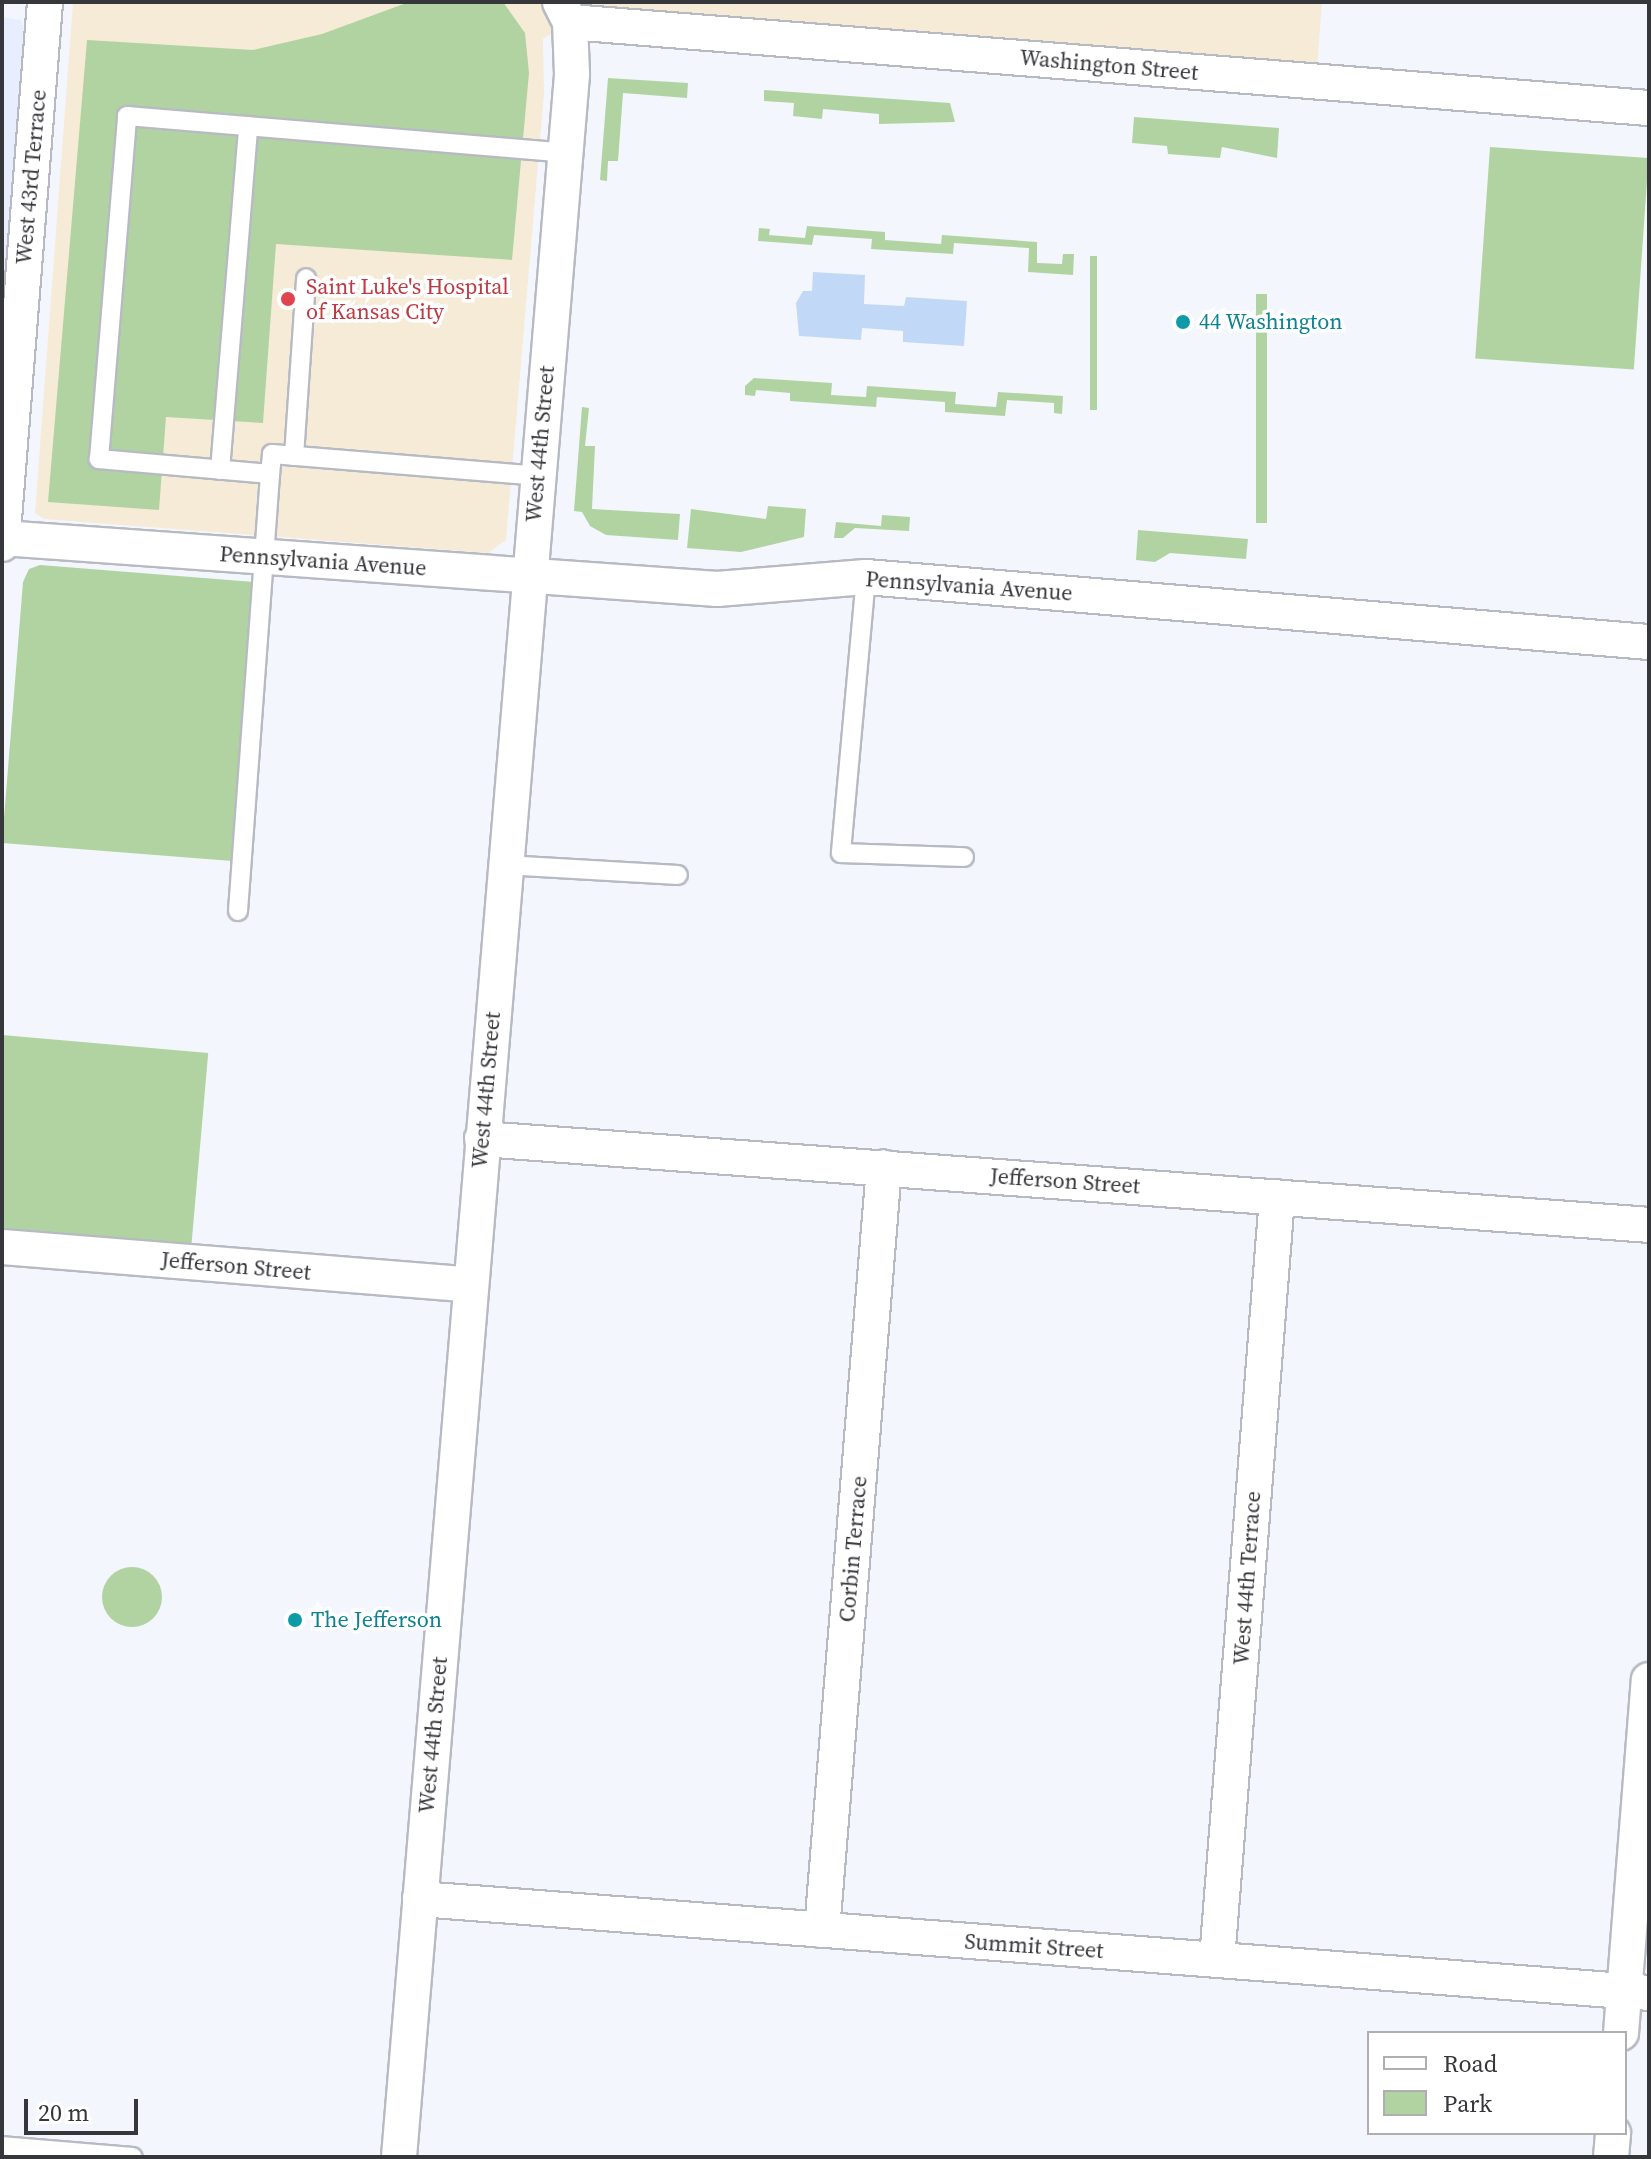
<!DOCTYPE html>
<html>
<head>
<meta charset="utf-8">
<style>
	body { margin:0 }
	#map { position:relative; width:1651px; height:2159px; overflow:hidden; background:#f4f6fe; font-family:"Source Serif 4",serif }
	div>[style] { position:absolute }
	.built>* { inset:0; background:#e9eeff }
	.medical>* { inset:0; background:#f6ebd6 }
	.green>* { inset:0; background:#b1d3a1; transform-origin:0 0 }
	.round { border-radius:50% }
	.water>* { inset:0; background:#c1d9f6 }
	.roads { filter:drop-shadow(2px 0 #b7bac3) drop-shadow(-2px 0 #b7bac3) drop-shadow(0 2px #b7bac3) drop-shadow(0 -2px #b7bac3) }
	.lane>* { height:18px; margin:-9px; padding:0 9px; transform-origin:9px; border-radius:9px; background:#fff }
	.street>* { height:34px; margin:-17px; padding:0 17px; transform-origin:17px; border-radius:17px; background:#fff }
	.dots>* { width:22px; height:22px; translate:-50% -50%; box-sizing:border-box; border:4px solid #fff; border-radius:50% }
	span { translate:-50% -50%; white-space:nowrap; text-align:center; line-height:1.15; -webkit-text-stroke:7px #fff; paint-order:stroke }
	.street-label { font-size:22px; color:#36373b }
	.health-label { font-size:22px; color:#be3a42 }
	.left { translate:0 -50%; text-align:left }
	.culture-label { font-size:22px; color:#0d838f }
	.frame { position:absolute; inset:0; border:4px solid #36373b; pointer-events:none }
	.legend { position:absolute; left:1367px; top:2031px; width:260px; height:104px; box-sizing:border-box; background:#fff; border:2px solid #afafb1; margin:0; padding:10px 14px; list-style:none; font-size:24px; color:#36373b }
	.legend li { display:flex; align-items:center; gap:16px; height:40px }
	.legend b { width:40px; border:2px solid #afafb1 }
	.scale { position:absolute; left:24px; top:2099px; width:114px; height:36px; box-sizing:border-box; border:4px solid #36373b; border-top:0; padding-left:10px; font-size:24px; line-height:28px; white-space:nowrap; color:#36373b; -webkit-text-stroke:6px #fff; paint-order:stroke }
</style>
</head>
<body>
<div id="map">
	<div class="built">
		<div style="clip-path:polygon(2px 17px,21px 20px,26px 34px,2px 317px)"></div>
	</div>
	<div class="medical">
		<div style="clip-path:polygon(73px 2px,1322px 2px,1317px 69px,589px 9px,543px 39px,544px 93px,506px 540px,488px 553px,44px 519px,35px 513px)"></div>
	</div>
	<div class="green">
		<div style="clip-path:polygon(409px 2px,503px 2px,525px 33px,529px 73px,512px 260px,276px 244px,263px 423px,166px 417px,159px 510px,48px 502px,87px 40px,253px 50px,322px 34px)"></div>
		<div style="clip-path:polygon(608px 78px,688px 83px,687px 98px,623px 93px,618px 161px,608px 161px,607px 181px,600px 180px)"></div>
		<div style="clip-path:polygon(764px 90px,950px 103px,955px 122px,879px 124px,879px 114px,823px 109px,822px 119px,793px 116px,794px 103px,764px 101px)"></div>
		<div style="clip-path:polygon(1134px 117px,1279px 128px,1277px 158px,1222px 147px,1220px 158px,1168px 154px,1167px 146px,1132px 143px)"></div>
		<div style="left:1490px;top:147px;width:159px;height:212px;rotate:4deg"></div>
		<div style="clip-path:polygon(807px 226px,885px 232px,885px 240px,941px 244px,942px 235px,1037px 242px,1037px 263px,1062px 264px,1063px 254px,1074px 254px,1073px 275px,1028px 272px,1029px 248px,954px 243px,953px 254px,871px 249px,872px 239px,814px 235px,812px 245px,758px 241px,759px 228px,770px 229px,769px 235px,805px 238px)"></div>
		<div style="left:1090px;top:256px;width:7px;height:154px"></div>
		<div style="left:1256px;top:294px;width:11px;height:229px"></div>
		<div style="clip-path:polygon(754px 378px,832px 383px,831px 395px,866px 397px,867px 386px,956px 392px,955px 404px,996px 407px,998px 392px,1063px 396px,1062px 414px,1054px 413px,1054px 403px,1007px 400px,1005px 416px,945px 412px,945px 402px,877px 397px,876px 407px,790px 401px,790px 393px,756px 390px,755px 396px,745px 395px,745px 386px)"></div>
		<div style="clip-path:polygon(582px 407px,589px 408px,585px 446px,595px 446px,592px 509px,680px 514px,678px 540px,606px 535px,590px 526px,582px 512px,574px 511px)"></div>
		<div style="clip-path:polygon(768px 506px,806px 509px,804px 537px,741px 552px,687px 548px,691px 509px,766px 519px)"></div>
		<div style="clip-path:polygon(882px 515px,910px 517px,909px 531px,855px 528px,843px 538px,834px 538px,836px 522px,881px 526px)"></div>
		<div style="clip-path:polygon(1138px 530px,1248px 539px,1246px 559px,1170px 553px,1155px 562px,1136px 560px)"></div>
		<div style="clip-path:polygon(40px 565px,254px 582px,232px 861px,2px 843px,23px 582px,29px 569px)"></div>
		<div style="left:2px;top:1035px;width:207px;height:195px;rotate:5deg"></div>
		<div class="round" style="left:102px;top:1567px;width:60px;height:60px"></div>
	</div>
	<div class="water">
		<div style="clip-path:polygon(813px 272px,865px 275px,864px 304px,904px 306px,906px 297px,967px 301px,964px 346px,903px 342px,903px 331px,862px 328px,861px 340px,799px 336px,796px 303px,803px 291px,812px 291px)"></div>
	</div>
	<div class="roads">
		<div class="lane">
			<div style="left:294px;top:456px;width:178px;rotate:-86.1deg"></div>
			<div style="left:220px;top:470px;width:345px;rotate:-85.3deg"></div>
			<div style="left:270px;top:474px;width:20px;rotate:-84deg"></div>
			<div style="left:272px;top:454px;width:266px;rotate:4.7deg"></div>
			<div style="left:866px;top:577px;width:277px;rotate:95.2deg"></div>
			<div style="left:841px;top:853px;width:123px;rotate:1.9deg"></div>
			<div style="left:505px;top:865px;width:173px;rotate:3.3deg"></div>
			<div style="left:238px;top:911px;width:438px;rotate:-85.8deg"></div>
			<div style="left:270px;top:474px;width:172px;rotate:-175deg"></div>
			<div style="left:99px;top:459px;width:344px;rotate:-85.3deg"></div>
			<div style="left:127px;top:116px;width:440px;rotate:4.8deg"></div>
			<div style="left:2px;top:2146px;width:131px;rotate:4.8deg"></div>
		</div>
		<div class="street">
			<div style="left:570px;top:22px;width:1082px;rotate:4.56deg"></div>
			<div style="left:2px;top:538px;width:717px;rotate:4.08deg"></div>
			<div style="left:717px;top:589px;width:149px;rotate:-4.6deg"></div>
			<div style="left:866px;top:577px;width:786px;rotate:4.75deg"></div>
			<div style="left:2px;top:544px;width:544px;rotate:-85.46deg"></div>
			<div style="left:482px;top:1139px;width:1170px;rotate:4.21deg"></div>
			<div style="left:2px;top:1247px;width:470px;rotate:4.6deg"></div>
			<div style="left:420px;top:1899px;width:1233px;rotate:4.37deg"></div>
			<div style="left:822px;top:1930px;width:765px;rotate:-85.35deg"></div>
			<div style="left:1217px;top:1960px;width:765px;rotate:-85.5deg"></div>
			<div style="left:1621px;top:2033px;width:354px;rotate:-85.5deg"></div>
			<div style="left:399px;top:2157px;width:2090px;rotate:-85.25deg"></div>
			<div style="left:572px;top:74px;width:52px;rotate:-92.2deg"></div>
			<div style="left:570px;top:22px;width:22px;rotate:-117deg"></div>
			<div style="left:1611px;top:2157px;width:24px;rotate:-85deg"></div>
		</div>
	</div>
	<div class="dots">
		<div style="left:288px;top:299px;background:#e0444e"></div>
		<div style="left:1183px;top:322px;background:#0f9aa8"></div>
		<div style="left:295px;top:1620px;background:#0f9aa8"></div>
	</div>
	<div class="street-label">
		<span style="left:1109px;top:65px;rotate:5deg">Washington Street</span>
		<span style="left:31px;top:177px;rotate:-85deg">West 43rd Terrace</span>
		<span style="left:540px;top:444px;rotate:-85deg">West 44th Street</span>
		<span style="left:323px;top:561px;rotate:4deg">Pennsylvania Avenue</span>
		<span style="left:969px;top:586px;rotate:4deg">Pennsylvania Avenue</span>
		<span style="left:486px;top:1090px;rotate:-85deg">West 44th Street</span>
		<span style="left:1065px;top:1181px;rotate:4deg">Jefferson Street</span>
		<span style="left:236px;top:1266px;rotate:5deg">Jefferson Street</span>
		<span style="left:853px;top:1549px;rotate:-85deg">Corbin Terrace</span>
		<span style="left:1247px;top:1578px;rotate:-86deg">West 44th Terrace</span>
		<span style="left:433px;top:1735px;rotate:-85deg">West 44th Street</span>
		<span style="left:1034px;top:1946px;rotate:4deg">Summit Street</span>
	</div>
	<div class="health-label">
		<span class="left" style="left:306px;top:299px">Saint Luke's Hospital<br>of Kansas City</span>
	</div>
	<div class="culture-label">
		<span class="left" style="left:1199px;top:322px">44 Washington</span>
		<span class="left" style="left:311px;top:1620px">The Jefferson</span>
	</div>
	<div class="frame"></div>
	<ul class="legend">
	<li><b style="height:10px;background:#fff"></b>Road</li>
	<li><b style="height:22px;background:#b1d3a1"></b>Park</li>
	</ul>
	<div class="scale">20 m</div>
</div>
</body>
</html>
